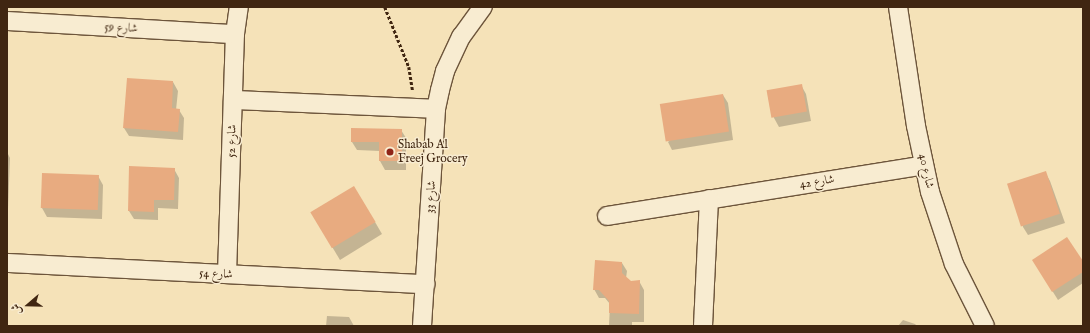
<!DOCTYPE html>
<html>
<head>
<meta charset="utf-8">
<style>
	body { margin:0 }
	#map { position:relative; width:1090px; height:333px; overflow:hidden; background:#f5e2b8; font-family:"IM FELL English",Amiri,serif }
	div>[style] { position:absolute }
	.shadow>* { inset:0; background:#0003 }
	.building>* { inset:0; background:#e8ab80; transform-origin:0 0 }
	.path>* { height:2.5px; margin-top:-1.25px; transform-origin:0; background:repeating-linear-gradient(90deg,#402611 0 3px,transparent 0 5px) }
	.roads { filter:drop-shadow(1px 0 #6d553b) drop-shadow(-1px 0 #6d553b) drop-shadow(0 1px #6d553b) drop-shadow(0 -1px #6d553b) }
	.minor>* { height:18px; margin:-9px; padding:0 9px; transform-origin:9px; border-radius:9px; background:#f8ecd1 }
	.dots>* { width:11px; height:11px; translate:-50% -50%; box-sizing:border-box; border:2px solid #f8ecd1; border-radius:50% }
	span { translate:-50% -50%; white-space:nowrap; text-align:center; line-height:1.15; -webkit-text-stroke:3px #f8ecd1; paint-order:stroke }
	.street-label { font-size:12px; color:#402611 }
	.poi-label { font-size:12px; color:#402611 }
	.left { translate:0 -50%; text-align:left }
	.frame { position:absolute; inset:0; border:8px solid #402611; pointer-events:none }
	.north { position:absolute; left:8px; top:285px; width:40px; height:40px; -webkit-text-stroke:3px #f8ecd1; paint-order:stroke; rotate:250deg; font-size:11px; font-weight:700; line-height:16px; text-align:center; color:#402611 }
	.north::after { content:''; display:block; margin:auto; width:14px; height:18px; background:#402611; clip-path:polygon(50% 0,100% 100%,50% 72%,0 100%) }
</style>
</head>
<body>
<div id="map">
	<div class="shadow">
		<div style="clip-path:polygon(173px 82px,178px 91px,176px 110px,179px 110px,184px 118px,183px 140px,129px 136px,124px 128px)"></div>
		<div style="clip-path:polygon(801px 85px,806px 94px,811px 121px,779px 127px,774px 118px,768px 92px)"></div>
		<div style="clip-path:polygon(723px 95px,728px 103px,733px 140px,672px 150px,668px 142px)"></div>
		<div style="clip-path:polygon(401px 130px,406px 138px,406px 170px,385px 170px,380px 161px,380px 151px,357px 150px,352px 142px)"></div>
		<div style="clip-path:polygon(7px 152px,10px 158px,8px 209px,7px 209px)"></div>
		<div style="clip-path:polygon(174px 169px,179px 178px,178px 209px,158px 208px,158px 220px,134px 219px,129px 211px)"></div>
		<div style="clip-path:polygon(1045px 172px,1050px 181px,1065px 223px,1028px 235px,1023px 227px,1009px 185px)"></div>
		<div style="clip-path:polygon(43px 174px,98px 176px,103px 185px,102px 219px,47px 217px,42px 208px)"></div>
		<div style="clip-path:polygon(375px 222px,382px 234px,340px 260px,319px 225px)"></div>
		<div style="clip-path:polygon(622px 263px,627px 271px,626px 278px,631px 282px,639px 281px,644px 290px,644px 322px,632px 322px,632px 326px,609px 326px,610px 304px,605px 298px,599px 298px,594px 289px)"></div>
		<div style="clip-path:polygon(1083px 263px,1083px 283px,1058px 300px,1038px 268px)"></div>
		<div style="clip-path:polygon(327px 316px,349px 317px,354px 326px,326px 326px)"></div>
		<div style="clip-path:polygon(903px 320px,915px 324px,917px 326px,898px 326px)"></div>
	</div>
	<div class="building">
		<div style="clip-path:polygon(127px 78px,173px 81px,172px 108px,180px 109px,178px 132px,123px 128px)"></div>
		<div style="left:802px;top:84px;width:28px;height:36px;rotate:80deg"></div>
		<div style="left:723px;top:94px;width:38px;height:64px;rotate:81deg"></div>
		<div style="clip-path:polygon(351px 128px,402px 129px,402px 161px,379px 161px,379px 142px,351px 142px)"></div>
		<div style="clip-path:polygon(129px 166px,175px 168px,174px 200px,154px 200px,154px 212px,128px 211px)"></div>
		<div style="left:1046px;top:171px;width:45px;height:41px;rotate:72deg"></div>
		<div style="left:42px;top:173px;width:57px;height:35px;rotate:2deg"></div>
		<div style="left:354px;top:186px;width:42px;height:51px;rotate:59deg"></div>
		<div style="clip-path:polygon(1067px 237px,1083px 261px,1083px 272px,1052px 292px,1032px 260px)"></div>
		<div style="clip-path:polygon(595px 260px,622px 262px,622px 273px,631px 281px,640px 280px,639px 314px,609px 313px,609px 301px,599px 290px,593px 290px)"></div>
	</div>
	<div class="path">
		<div style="left:385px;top:7px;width:65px;rotate:68.2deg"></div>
		<div style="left:409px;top:67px;width:24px;rotate:81deg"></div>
	</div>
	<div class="roads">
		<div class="minor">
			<div style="left:898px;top:7px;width:120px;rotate:81.4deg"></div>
			<div style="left:916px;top:126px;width:67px;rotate:78deg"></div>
			<div style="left:930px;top:192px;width:76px;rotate:71.6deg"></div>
			<div style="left:954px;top:264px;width:69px;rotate:63.4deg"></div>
			<div style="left:7px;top:21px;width:228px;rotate:3.3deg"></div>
			<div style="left:233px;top:100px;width:203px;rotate:2.5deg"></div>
			<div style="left:607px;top:216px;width:321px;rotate:-9.1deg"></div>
			<div style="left:7px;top:263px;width:419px;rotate:2.9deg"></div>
			<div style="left:227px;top:274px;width:240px;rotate:-88.1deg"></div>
			<div style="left:235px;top:34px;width:27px;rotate:-82deg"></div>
			<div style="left:422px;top:326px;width:217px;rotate:-86.3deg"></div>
			<div style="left:436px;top:109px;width:19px;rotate:-78deg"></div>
			<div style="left:440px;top:90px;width:20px;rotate:-75deg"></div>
			<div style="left:445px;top:71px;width:38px;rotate:-65deg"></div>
			<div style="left:461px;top:37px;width:37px;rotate:-54deg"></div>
			<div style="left:703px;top:326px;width:127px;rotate:-87.3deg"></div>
		</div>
	</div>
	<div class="dots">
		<div style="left:390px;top:152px;background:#8f2418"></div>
	</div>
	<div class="street-label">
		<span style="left:121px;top:28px;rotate:3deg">شارع 59</span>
		<span style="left:232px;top:141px;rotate:-88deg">شارع 52</span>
		<span style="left:926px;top:171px;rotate:78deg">شارع 40</span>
		<span style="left:817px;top:182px;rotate:-9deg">شارع 42</span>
		<span style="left:431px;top:197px;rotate:-86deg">شارع 33</span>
		<span style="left:216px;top:274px;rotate:3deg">شارع 54</span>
	</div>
	<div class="poi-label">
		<span class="left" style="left:398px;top:152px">Shabab Al<br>Freej Grocery</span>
	</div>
	<div class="frame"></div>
	<div class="north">ش</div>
</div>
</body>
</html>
